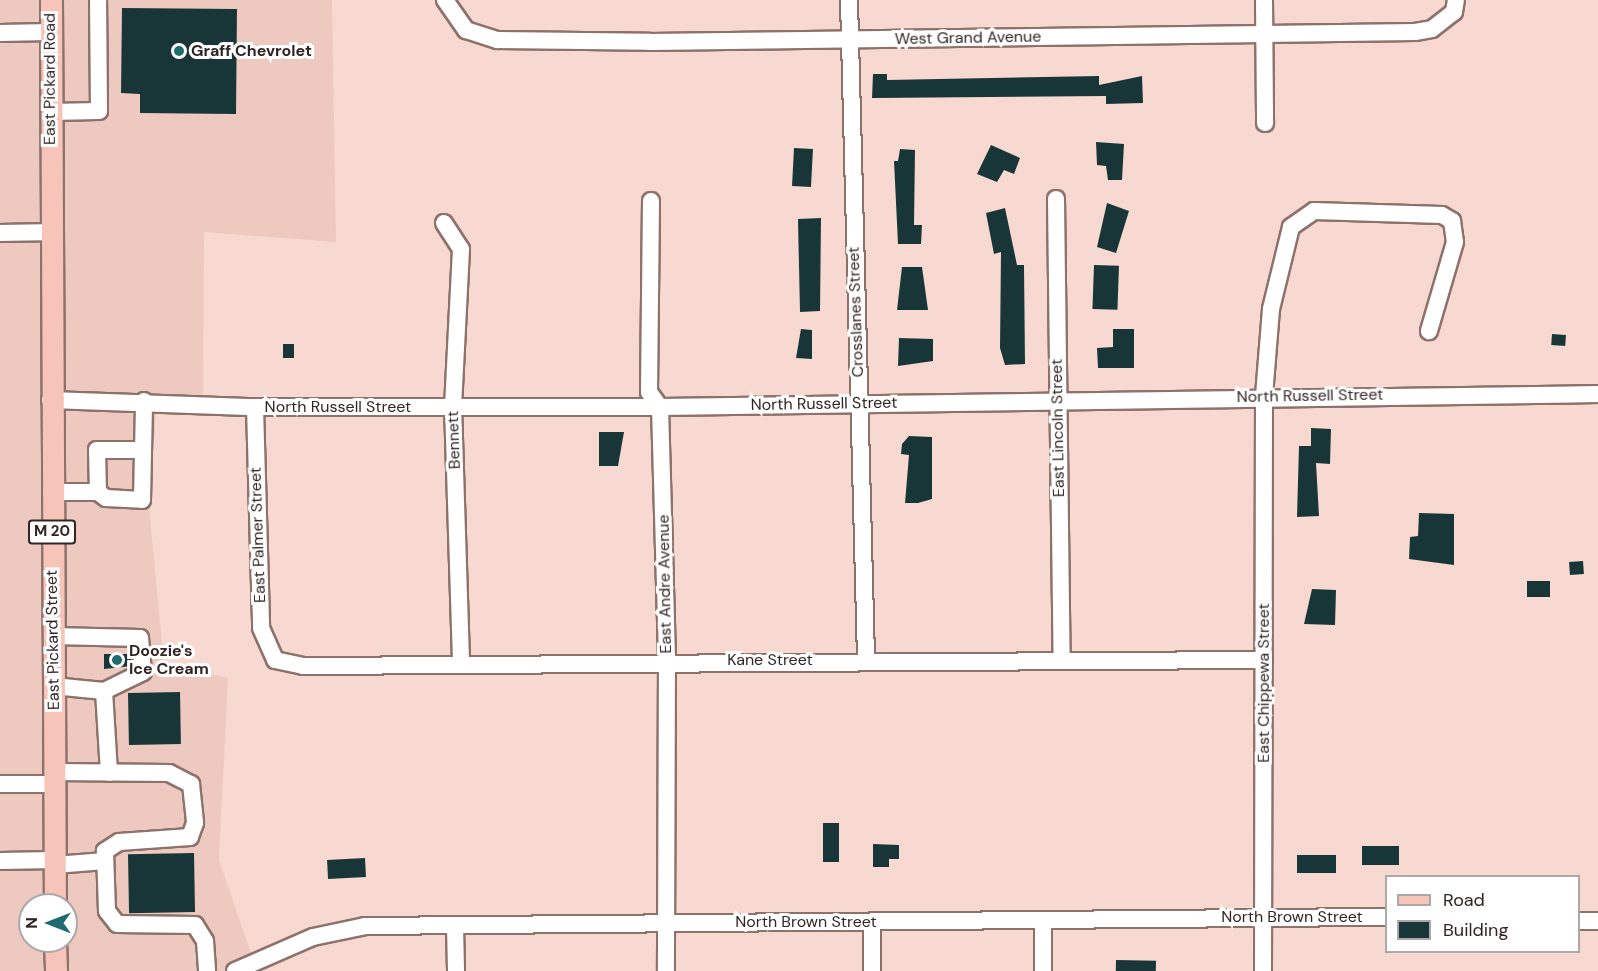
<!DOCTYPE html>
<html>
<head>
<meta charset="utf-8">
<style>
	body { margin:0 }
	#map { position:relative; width:1598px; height:971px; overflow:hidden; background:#f8d9d1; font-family:"DM Sans",sans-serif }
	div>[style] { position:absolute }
	.built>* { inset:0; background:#eec9bf }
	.building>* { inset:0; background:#183638; transform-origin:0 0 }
	.roads { filter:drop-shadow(2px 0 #8d726b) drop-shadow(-2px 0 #8d726b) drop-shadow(0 2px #8d726b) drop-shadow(0 -2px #8d726b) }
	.minor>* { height:16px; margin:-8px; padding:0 8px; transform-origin:8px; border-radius:8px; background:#fff }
	.major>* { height:21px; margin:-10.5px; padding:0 10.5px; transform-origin:10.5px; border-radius:10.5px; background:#f6c4b8 }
	.dots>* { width:16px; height:16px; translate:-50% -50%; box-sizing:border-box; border:3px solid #fff; border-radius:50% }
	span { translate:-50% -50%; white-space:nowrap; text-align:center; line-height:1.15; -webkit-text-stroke:6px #fff; paint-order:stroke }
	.shield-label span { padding:2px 4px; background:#fff; border:2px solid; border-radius:4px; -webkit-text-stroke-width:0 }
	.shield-label { font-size:15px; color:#302522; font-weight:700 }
	.street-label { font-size:16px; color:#302522 }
	.poi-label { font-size:16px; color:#302522; font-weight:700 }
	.left { translate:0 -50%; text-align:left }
	.legend { position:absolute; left:1385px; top:875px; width:195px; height:78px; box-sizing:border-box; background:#fff; border:2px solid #aca8a7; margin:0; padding:8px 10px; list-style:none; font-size:18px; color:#302522 }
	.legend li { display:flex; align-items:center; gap:12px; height:30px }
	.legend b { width:30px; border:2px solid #aca8a7 }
	.north { position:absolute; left:18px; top:893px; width:60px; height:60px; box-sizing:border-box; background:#fff; border:2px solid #aca8a7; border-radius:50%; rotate:270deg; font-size:16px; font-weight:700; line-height:24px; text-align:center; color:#302522 }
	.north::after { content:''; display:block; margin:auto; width:21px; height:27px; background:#1d6a6f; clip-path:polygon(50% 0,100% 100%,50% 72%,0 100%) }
</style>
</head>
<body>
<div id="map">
	<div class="built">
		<div style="clip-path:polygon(evenodd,0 0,332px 0,336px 242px,204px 232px,203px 405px,157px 401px,149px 507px,164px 664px,228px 678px,219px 860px,257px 971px,0 971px,0 0,30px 905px,66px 905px,66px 941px,30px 941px,30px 905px)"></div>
	</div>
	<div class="building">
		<div style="clip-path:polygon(122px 8px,237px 9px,236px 114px,140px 113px,140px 94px,121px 93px)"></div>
		<div style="clip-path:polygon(873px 74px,887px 74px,887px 80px,1099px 76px,1099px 85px,1142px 76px,1143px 103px,1106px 104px,1106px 96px,872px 98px)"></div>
		<div style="clip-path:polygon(1096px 142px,1124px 144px,1122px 180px,1108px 180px,1106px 166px,1097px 165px)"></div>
		<div style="clip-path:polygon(991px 145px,1020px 158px,1014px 174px,1004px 170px,997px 182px,977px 174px)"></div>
		<div style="left:794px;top:148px;width:19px;height:38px;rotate:3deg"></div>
		<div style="clip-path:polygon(900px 149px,915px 150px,914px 225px,922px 225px,921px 244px,898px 244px,894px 161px,898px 161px)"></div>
		<div style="clip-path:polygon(1107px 203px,1129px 211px,1116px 253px,1097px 247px)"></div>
		<div style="clip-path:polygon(1005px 208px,1017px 265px,1024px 265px,1025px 364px,1005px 365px,1000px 348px,1001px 252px,994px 254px,986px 213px)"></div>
		<div style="clip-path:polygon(821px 218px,820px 311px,800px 312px,798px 219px)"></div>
		<div style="left:1094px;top:265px;width:25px;height:44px;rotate:2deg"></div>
		<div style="clip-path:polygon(902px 267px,922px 267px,928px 310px,897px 310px)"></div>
		<div style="clip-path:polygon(801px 329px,812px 330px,812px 359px,796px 358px)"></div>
		<div style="clip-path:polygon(1113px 329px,1134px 329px,1134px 368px,1098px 368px,1097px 348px,1113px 347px)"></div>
		<div style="left:1552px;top:334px;width:14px;height:11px;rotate:4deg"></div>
		<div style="clip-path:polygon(899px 338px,933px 339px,933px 361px,898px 366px)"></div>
		<div style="left:283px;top:344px;width:11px;height:14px"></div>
		<div style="clip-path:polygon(1311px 428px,1331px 429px,1330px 464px,1316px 463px,1319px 516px,1297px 517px,1299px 446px,1311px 446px)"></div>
		<div style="clip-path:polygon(599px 432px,624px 432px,618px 466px,599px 466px)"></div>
		<div style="clip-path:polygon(909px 436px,932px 437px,932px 499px,918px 503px,905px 503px,909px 455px,901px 454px,902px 444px)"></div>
		<div style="clip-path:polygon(1419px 513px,1454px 514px,1454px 565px,1409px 559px,1410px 537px,1418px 536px)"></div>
		<div style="left:1583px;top:561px;width:13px;height:14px;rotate:86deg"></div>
		<div style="left:1527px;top:581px;width:23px;height:16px"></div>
		<div style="clip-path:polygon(1312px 589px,1336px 590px,1335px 625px,1304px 624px)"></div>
		<div style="clip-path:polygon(104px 654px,131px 654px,132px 666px,104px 669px)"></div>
		<div style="left:180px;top:692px;width:52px;height:52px;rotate:89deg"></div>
		<div style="left:823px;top:823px;width:16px;height:39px"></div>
		<div style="clip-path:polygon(873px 844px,899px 845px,899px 859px,889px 859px,889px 867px,873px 867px)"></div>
		<div style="left:1362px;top:846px;width:37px;height:19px"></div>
		<div style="left:194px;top:853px;width:59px;height:66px;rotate:89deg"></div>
		<div style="left:1297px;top:855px;width:39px;height:18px"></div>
		<div style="left:365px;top:858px;width:19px;height:38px;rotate:87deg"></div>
		<div style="left:1116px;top:960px;width:40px;height:11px;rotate:1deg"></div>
	</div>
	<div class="roads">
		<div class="minor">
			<div style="left:445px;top:0;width:37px;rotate:55deg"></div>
			<div style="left:466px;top:30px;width:33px;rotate:18deg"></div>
			<div style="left:497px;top:40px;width:153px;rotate:0.7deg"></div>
			<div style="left:650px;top:42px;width:765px;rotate:-0.75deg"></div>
			<div style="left:1415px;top:32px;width:17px;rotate:-10deg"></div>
			<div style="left:1432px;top:29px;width:28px;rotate:-38deg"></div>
			<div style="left:1454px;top:12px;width:12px;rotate:-81deg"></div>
			<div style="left:849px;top:0;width:659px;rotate:88.52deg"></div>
			<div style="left:1264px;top:0;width:123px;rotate:89.5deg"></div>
			<div style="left:0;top:33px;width:50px;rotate:-1.1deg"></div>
			<div style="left:50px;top:112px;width:49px;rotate:-1.2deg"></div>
			<div style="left:99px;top:111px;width:111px;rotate:-90.5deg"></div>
			<div style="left:1056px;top:199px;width:459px;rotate:89.3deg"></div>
			<div style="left:651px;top:201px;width:191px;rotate:90.6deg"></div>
			<div style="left:649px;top:392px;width:19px;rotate:54deg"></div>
			<div style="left:660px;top:407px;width:254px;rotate:88.4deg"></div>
			<div style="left:667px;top:661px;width:310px;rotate:90.2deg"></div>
			<div style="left:444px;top:223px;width:31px;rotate:57deg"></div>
			<div style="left:461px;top:249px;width:157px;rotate:92.9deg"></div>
			<div style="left:453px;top:406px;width:257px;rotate:88.2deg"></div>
			<div style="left:0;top:233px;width:50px;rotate:-1.1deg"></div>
			<div style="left:50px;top:400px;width:205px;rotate:2deg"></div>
			<div style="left:255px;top:407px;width:405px"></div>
			<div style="left:660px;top:407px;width:938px;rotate:-0.79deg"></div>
			<div style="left:255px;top:407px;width:221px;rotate:88.4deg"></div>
			<div style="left:261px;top:628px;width:35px;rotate:66deg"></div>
			<div style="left:275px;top:660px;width:29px;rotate:12deg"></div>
			<div style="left:303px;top:666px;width:961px;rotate:-0.36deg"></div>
			<div style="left:51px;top:492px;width:47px"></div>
			<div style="left:98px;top:492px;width:10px;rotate:37deg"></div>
			<div style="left:106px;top:498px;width:36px;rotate:3deg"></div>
			<div style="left:142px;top:500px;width:99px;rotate:-88.8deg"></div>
			<div style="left:98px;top:492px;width:42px;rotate:-91.4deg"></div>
			<div style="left:97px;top:450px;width:46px"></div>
			<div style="left:52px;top:636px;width:88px;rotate:1.3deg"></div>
			<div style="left:140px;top:638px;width:34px;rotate:85deg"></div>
			<div style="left:143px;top:672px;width:43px;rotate:154deg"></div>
			<div style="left:53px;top:686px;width:51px;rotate:5.6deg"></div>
			<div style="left:104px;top:691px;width:82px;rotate:86.5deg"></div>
			<div style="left:54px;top:772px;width:115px;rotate:0.5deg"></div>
			<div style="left:169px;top:773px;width:25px;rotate:27deg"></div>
			<div style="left:191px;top:784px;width:39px;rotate:84deg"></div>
			<div style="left:195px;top:823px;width:15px;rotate:110deg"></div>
			<div style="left:190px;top:837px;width:71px;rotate:176deg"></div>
			<div style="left:119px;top:842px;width:17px;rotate:147deg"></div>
			<div style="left:105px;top:851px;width:60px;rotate:88.1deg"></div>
			<div style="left:107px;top:911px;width:16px;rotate:52deg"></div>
			<div style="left:117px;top:924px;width:78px;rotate:0.7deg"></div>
			<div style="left:195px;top:925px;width:19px;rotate:58deg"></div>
			<div style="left:205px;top:941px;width:30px;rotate:86deg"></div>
			<div style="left:0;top:784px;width:54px"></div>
			<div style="left:0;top:861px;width:55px;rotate:-1deg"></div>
			<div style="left:55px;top:865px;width:50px;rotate:-4.6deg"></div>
			<div style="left:1578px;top:921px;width:20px"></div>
			<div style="left:1043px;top:922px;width:49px;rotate:90deg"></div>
			<div style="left:455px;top:926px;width:45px;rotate:88.7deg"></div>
			<div style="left:235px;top:971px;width:85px;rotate:-23.6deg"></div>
			<div style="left:313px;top:937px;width:53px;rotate:-11.9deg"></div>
			<div style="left:365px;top:926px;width:1021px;rotate:-0.51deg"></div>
			<div style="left:872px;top:971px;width:49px;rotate:-90deg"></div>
			<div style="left:1263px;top:971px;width:575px;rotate:-89.9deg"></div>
			<div style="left:1264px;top:396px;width:87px;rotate:-85.4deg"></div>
			<div style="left:1271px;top:309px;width:84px;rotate:-76.3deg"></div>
			<div style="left:1291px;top:227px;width:28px;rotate:-35deg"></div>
			<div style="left:1314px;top:211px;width:128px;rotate:1.8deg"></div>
			<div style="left:1442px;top:215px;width:12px;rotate:31deg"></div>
			<div style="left:1452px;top:221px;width:21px;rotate:82deg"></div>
			<div style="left:1455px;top:242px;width:93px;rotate:106.3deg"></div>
		</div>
		<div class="major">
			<div style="left:51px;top:0;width:905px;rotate:89.75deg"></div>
			<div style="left:55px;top:941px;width:30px;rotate:88deg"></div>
		</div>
	</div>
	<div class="dots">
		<div style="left:179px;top:51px;background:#1d6a6f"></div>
		<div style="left:117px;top:660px;background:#1d6a6f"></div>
	</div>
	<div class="shield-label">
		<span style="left:52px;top:532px">M 20</span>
	</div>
	<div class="street-label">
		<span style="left:968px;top:38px;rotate:-1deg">West Grand Avenue</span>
		<span style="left:50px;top:79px;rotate:-90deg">East Pickard Road</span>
		<span style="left:856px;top:312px;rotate:-92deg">Crosslanes Street</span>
		<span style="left:1310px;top:396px;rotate:-1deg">North Russell Street</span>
		<span style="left:824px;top:404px;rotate:-1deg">North Russell Street</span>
		<span style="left:338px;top:407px">North Russell Street</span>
		<span style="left:1058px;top:428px;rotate:-91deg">East Lincoln Street</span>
		<span style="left:454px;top:440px;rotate:-92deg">Bennett</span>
		<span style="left:258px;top:535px;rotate:-92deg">East Palmer Street</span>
		<span style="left:665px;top:584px;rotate:-91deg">East Andre Avenue</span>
		<span style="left:53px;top:640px;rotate:-91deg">East Pickard Street</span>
		<span style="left:770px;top:660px">Kane Street</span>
		<span style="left:1264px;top:683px;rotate:-90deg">East Chippewa Street</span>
		<span style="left:1292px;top:917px">North Brown Street</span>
		<span style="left:806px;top:922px">North Brown Street</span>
	</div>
	<div class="poi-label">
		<span class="left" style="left:191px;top:51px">Graff Chevrolet</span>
		<span class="left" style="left:129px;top:660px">Doozie's<br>Ice Cream</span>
	</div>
	<ul class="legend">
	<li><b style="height:8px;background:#f6c4b8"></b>Road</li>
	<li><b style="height:16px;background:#183638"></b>Building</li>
	</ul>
	<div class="north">N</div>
</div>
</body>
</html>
